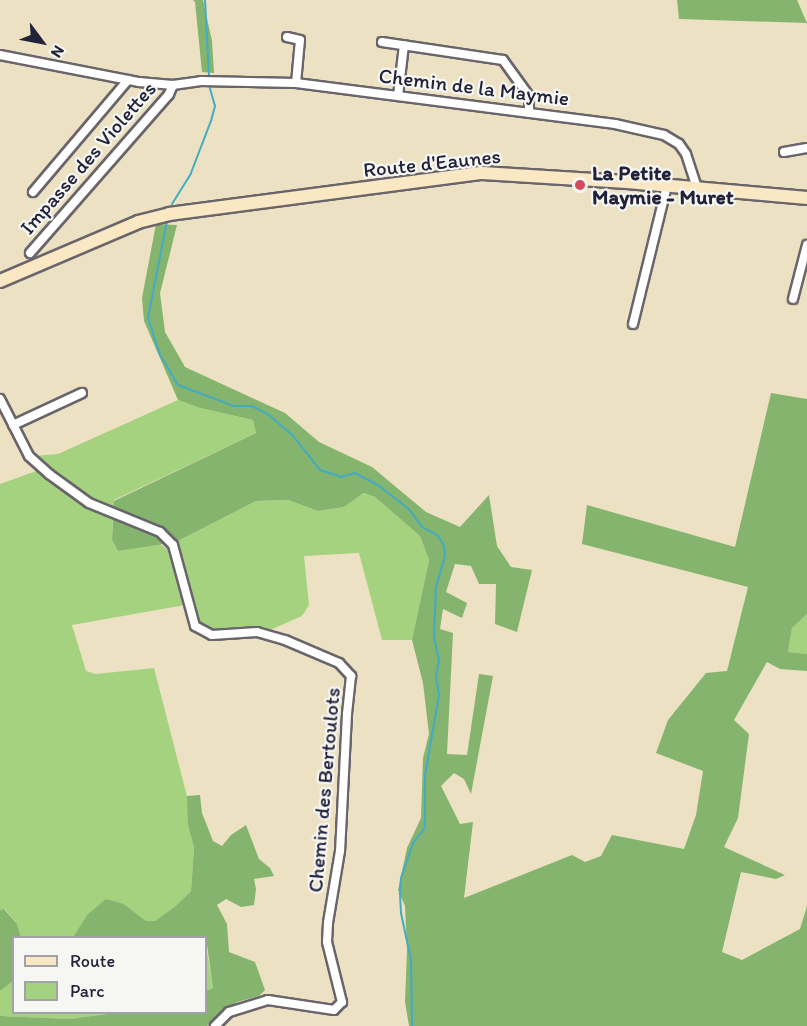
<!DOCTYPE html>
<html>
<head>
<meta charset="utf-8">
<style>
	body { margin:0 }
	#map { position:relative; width:807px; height:1026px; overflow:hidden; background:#ece2c3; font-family:Itim,sans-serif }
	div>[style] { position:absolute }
	.green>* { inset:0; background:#a5d27f }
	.forest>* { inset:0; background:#84b46e }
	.stream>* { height:2px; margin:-1px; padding:0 1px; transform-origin:1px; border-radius:1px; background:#44abc4 }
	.roads { filter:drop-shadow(2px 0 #69656b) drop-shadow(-2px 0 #69656b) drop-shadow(0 2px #69656b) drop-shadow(0 -2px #69656b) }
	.minor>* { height:8px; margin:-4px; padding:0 4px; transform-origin:4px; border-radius:4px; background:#fff }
	.secondary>* { height:12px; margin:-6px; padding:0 6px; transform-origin:6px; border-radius:6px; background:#fae7c3 }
	.dots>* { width:16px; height:16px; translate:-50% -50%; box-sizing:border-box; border:3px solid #f6f6f2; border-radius:50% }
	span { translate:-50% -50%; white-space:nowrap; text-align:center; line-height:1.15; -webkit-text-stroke:4.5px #f6f6f2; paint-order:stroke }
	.street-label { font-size:21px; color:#22223b }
	.poi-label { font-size:21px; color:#22223b; font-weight:700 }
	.left { translate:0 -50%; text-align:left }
	.legend { position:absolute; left:12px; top:936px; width:195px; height:78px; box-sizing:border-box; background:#f6f6f2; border:2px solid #a1a1a9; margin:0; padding:8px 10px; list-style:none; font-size:18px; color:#22223b }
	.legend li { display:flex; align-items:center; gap:12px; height:30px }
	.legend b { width:30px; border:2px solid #a1a1a9 }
	.north { position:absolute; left:12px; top:12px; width:60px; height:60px; -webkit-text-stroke:4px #f6f6f2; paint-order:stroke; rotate:122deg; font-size:16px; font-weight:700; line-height:24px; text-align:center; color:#22223b }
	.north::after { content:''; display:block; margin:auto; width:21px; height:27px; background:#22223b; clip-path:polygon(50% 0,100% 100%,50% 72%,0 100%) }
</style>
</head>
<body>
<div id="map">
	<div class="green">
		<div style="clip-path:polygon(178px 400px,200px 408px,253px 420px,256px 433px,114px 500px,114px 509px,82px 493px,34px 456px,58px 454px)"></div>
		<div style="clip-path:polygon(39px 470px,62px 489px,113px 517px,112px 540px,118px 551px,159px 543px,169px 551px,185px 605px,72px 625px,86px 671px,96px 674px,154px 668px,189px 804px,188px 825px,194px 848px,191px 891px,176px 907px,155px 921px,146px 921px,124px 904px,87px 915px,73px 937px,21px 937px,17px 924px,5px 909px,0 910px,0 484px)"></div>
		<div style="clip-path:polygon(362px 493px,375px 497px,420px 536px,429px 560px,412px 640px,382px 640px,359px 553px,304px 556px,309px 605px,302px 616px,270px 630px,250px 626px,208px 630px,199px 623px,176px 542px,256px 501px,288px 500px,318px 511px,344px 507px)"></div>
		<div style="clip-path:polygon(807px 614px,807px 654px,788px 652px,792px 628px)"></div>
		<div style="clip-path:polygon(206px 945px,213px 988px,206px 991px)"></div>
		<div style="clip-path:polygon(13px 981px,14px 1012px,115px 1013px,69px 1019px,0 1016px,0 991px)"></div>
	</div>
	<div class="forest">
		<div style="clip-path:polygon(193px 0,203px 0,212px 41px,214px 73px,202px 72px,195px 2px)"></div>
		<div style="clip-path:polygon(677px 0,797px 0,807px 23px,679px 19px)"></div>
		<div style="clip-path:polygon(156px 224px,177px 225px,160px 293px,165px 332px,185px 367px,285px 413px,319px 442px,372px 467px,426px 512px,460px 527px,489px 495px,497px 546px,511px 567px,532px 570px,517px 632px,495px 624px,496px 584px,479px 584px,471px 566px,455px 564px,446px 592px,467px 603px,462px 618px,443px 609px,440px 629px,453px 633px,447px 754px,467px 755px,479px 674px,493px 676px,471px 794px,464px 779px,454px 773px,441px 786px,460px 824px,473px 822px,464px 898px,572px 855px,585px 862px,601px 856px,612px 835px,684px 849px,696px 815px,703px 771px,656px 753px,668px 720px,706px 673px,727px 671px,748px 587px,582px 544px,587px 505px,735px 547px,771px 393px,807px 399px,807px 614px,792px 628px,788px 652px,807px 654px,807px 671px,780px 669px,767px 662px,734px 720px,749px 734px,738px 818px,724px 847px,785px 875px,776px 879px,741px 872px,722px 952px,742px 960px,800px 929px,807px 906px,807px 1026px,409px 1026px,405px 1002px,407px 950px,405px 906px,398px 890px,407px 848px,421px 818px,423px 758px,429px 734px,423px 683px,412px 640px,429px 560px,420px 536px,375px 497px,363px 493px,344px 507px,318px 511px,288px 500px,256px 501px,176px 542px,118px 551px,112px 540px,114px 501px,256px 433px,253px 420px,200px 408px,178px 400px,144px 321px,142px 298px)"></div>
		<div style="clip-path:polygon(200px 795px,202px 813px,213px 841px,222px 846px,231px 835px,246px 825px,259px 859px,270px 868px,274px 876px,254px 879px,256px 889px,254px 905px,241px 907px,226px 899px,217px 905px,227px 924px,229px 952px,255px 962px,265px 990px,259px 996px,237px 1002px,207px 1026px,0 1026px,0 1016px,69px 1019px,115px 1013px,206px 1012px,206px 991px,213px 988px,206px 938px,73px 937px,87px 915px,106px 899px,124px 904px,146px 921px,155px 921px,176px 906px,191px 891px,194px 848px,188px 825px,187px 796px)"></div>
		<div style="clip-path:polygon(4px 909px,17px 924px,21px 937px,14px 938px,13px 981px,0 991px,0 910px)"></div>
	</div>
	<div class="stream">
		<div style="left:205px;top:0;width:77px;rotate:87deg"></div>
		<div style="left:172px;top:204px;width:36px;rotate:-58deg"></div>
		<div style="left:191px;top:173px;width:56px;rotate:-69deg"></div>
		<div style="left:211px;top:121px;width:16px;rotate:-75deg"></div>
		<div style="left:215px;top:106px;width:19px;rotate:-106deg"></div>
		<div style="left:167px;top:221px;width:99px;rotate:101.1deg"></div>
		<div style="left:148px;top:318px;width:39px;rotate:72deg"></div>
		<div style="left:160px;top:355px;width:35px;rotate:59deg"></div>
		<div style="left:178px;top:385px;width:60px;rotate:20.6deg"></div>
		<div style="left:234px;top:406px;width:18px"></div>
		<div style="left:252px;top:406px;width:19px;rotate:28deg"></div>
		<div style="left:269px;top:415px;width:32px;rotate:41deg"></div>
		<div style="left:293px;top:436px;width:43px;rotate:51.5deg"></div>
		<div style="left:320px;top:470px;width:22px;rotate:18deg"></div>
		<div style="left:341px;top:477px;width:15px;rotate:-16deg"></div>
		<div style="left:355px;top:473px;width:26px;rotate:28deg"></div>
		<div style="left:378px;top:485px;width:39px;rotate:38deg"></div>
		<div style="left:409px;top:509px;width:22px;rotate:54deg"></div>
		<div style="left:422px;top:527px;width:18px;rotate:29deg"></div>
		<div style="left:438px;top:536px;width:12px;rotate:59deg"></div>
		<div style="left:444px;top:546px;width:10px;rotate:84deg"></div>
		<div style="left:445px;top:556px;width:32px;rotate:106deg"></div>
		<div style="left:436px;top:587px;width:50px;rotate:92.3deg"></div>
		<div style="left:434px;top:637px;width:25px;rotate:78deg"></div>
		<div style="left:439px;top:661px;width:15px;rotate:101deg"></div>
		<div style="left:436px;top:676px;width:19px;rotate:81deg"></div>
		<div style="left:439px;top:695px;width:81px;rotate:99.9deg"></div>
		<div style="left:425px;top:775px;width:47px;rotate:90deg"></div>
		<div style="left:425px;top:822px;width:7px;rotate:98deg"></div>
		<div style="left:424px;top:829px;width:18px;rotate:128deg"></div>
		<div style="left:413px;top:843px;width:37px;rotate:109deg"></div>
		<div style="left:401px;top:878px;width:16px;rotate:94deg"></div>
		<div style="left:400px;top:894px;width:19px;rotate:87deg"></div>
		<div style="left:401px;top:913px;width:48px;rotate:78deg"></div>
		<div style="left:411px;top:960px;width:66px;rotate:89.1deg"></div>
	</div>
	<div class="roads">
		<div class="minor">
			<div style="left:287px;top:37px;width:13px;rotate:13deg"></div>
			<div style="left:300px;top:40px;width:43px;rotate:95.3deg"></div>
			<div style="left:382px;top:42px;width:122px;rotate:8.5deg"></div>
			<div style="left:503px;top:60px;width:44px;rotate:54.2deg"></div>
			<div style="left:529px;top:96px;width:17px;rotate:90deg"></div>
			<div style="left:0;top:55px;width:142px;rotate:11deg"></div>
			<div style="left:139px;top:82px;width:34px;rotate:5deg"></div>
			<div style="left:173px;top:85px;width:28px;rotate:-8deg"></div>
			<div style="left:201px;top:81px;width:95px;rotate:1.2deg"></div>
			<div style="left:296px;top:83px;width:322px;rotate:7.3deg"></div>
			<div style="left:615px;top:124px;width:50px;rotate:12.7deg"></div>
			<div style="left:664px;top:135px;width:17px;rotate:31deg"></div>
			<div style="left:679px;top:144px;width:12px;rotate:55deg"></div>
			<div style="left:686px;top:154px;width:36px;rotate:72deg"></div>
			<div style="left:398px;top:96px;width:51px;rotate:-83.3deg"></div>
			<div style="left:784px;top:152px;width:23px;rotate:-10deg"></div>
			<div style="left:33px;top:192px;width:147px;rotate:-49.7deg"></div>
			<div style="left:30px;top:253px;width:211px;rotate:-48.8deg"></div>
			<div style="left:169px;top:94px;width:10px;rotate:-66deg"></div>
			<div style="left:793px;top:299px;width:56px;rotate:-75.5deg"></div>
			<div style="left:633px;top:324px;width:142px;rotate:-76.2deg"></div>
			<div style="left:0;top:399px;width:64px;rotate:63deg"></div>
			<div style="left:29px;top:456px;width:27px;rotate:42deg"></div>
			<div style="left:49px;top:474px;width:49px;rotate:35.9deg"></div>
			<div style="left:89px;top:503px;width:77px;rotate:22.2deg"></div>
			<div style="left:160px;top:532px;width:18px;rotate:45deg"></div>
			<div style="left:173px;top:545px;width:84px;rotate:74.8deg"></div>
			<div style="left:195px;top:626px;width:19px;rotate:28deg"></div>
			<div style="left:212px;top:635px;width:45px;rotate:-3.8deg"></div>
			<div style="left:257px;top:632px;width:29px;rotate:16deg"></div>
			<div style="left:285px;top:640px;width:59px;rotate:23.1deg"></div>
			<div style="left:339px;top:663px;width:18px;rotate:47deg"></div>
			<div style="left:351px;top:676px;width:38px;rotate:96deg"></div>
			<div style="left:347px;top:714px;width:137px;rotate:92.9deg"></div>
			<div style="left:340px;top:851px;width:73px;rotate:99.5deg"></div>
			<div style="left:328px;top:923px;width:19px;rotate:93deg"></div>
			<div style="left:327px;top:942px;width:62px;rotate:76deg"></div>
			<div style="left:342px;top:1002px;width:11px;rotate:135deg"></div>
			<div style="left:334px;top:1010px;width:67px;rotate:-171.4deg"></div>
			<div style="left:268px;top:1000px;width:41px;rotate:162.9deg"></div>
			<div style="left:229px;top:1012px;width:20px;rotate:135deg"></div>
			<div style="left:13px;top:425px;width:76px;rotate:-24.9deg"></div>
		</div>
		<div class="secondary">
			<div style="left:0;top:281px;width:150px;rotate:-23.1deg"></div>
			<div style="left:138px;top:222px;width:32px;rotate:-14deg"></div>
			<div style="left:169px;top:214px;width:316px;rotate:-7.5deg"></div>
			<div style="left:482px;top:173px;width:145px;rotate:3.6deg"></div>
			<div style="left:627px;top:182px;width:181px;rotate:5.1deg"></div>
		</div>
	</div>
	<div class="dots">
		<div style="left:580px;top:185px;background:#d1495b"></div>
	</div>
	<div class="street-label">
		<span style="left:474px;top:87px;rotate:7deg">Chemin de la Maymie</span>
		<span style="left:88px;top:158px;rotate:-49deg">Impasse des Violettes</span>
		<span style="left:432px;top:163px;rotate:-6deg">Route d'Eaunes</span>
		<span style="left:324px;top:790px;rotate:-85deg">Chemin des Bertoulots</span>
	</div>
	<div class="poi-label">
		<span class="left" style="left:592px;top:185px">La Petite<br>Maymie - Muret</span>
	</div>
	<ul class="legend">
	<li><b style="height:8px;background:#fae7c3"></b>Route</li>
	<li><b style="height:16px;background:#a5d27f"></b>Parc</li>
	</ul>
	<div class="north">N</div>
</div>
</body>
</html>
